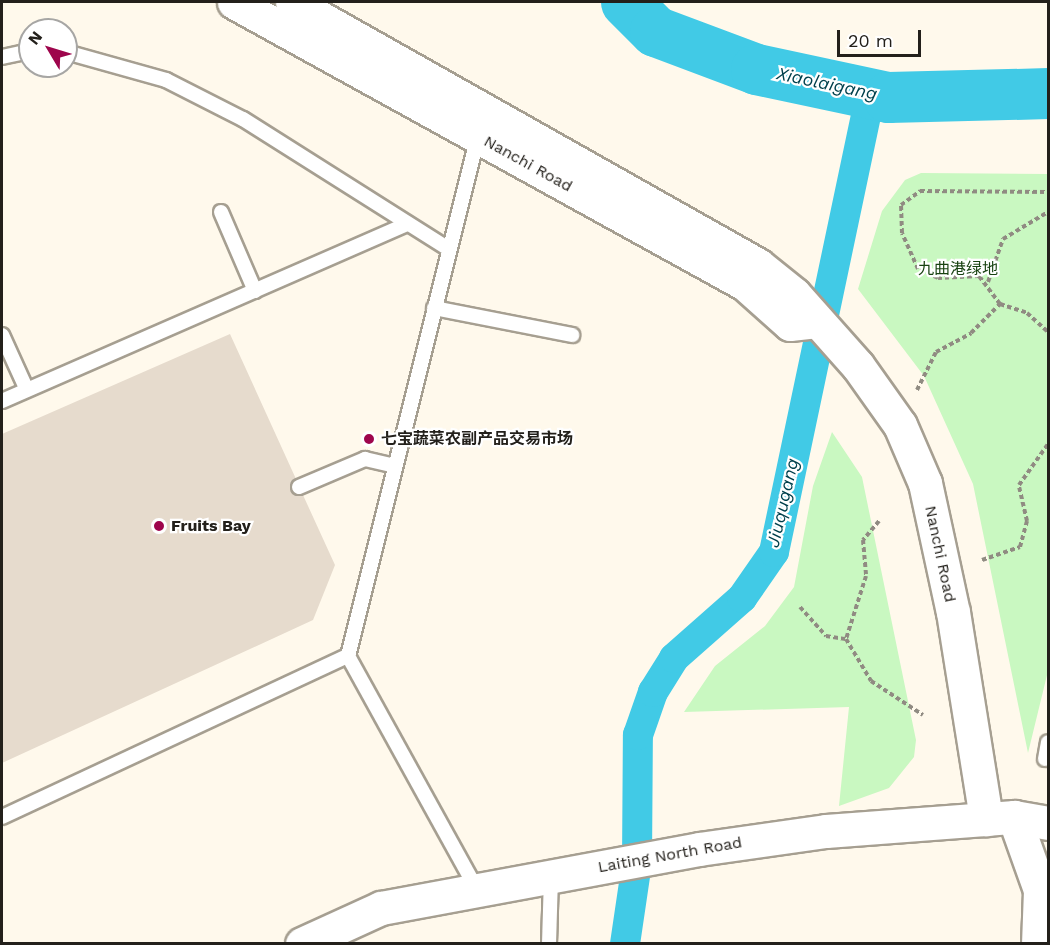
<!DOCTYPE html>
<html>
<head>
<meta charset="utf-8">
<style>
	body { margin:0 }
	#map { position:relative; width:1050px; height:945px; overflow:hidden; background:#fff9ec; font-family:"Work Sans","Noto Sans SC",sans-serif }
	div>[style] { position:absolute }
	.green>* { inset:0; background:#c9f8c1 }
	.canal>* { height:30px; margin:-15px; padding:0 15px; transform-origin:15px; border-radius:15px; background:#41cae6 }
	.river>* { height:51px; margin:-25.5px; padding:0 25.5px; transform-origin:25.5px; border-radius:25.5px; background:#41cae6 }
	.building>* { inset:0; background:#e6dbcd }
	.path>* { height:4px; margin-top:-2px; transform-origin:0; background:repeating-linear-gradient(90deg,#908b82 0 4.5px,transparent 0 7.5px) }
	.roads { filter:drop-shadow(2px 0 #a69f91) drop-shadow(-2px 0 #a69f91) drop-shadow(0 2px #a69f91) drop-shadow(0 -2px #a69f91) }
	.service>* { height:14px; margin:-7px; padding:0 7px; transform-origin:7px; border-radius:7px; background:#fff }
	.tertiary>* { height:33px; margin:-16.5px; padding:0 16.5px; transform-origin:16.5px; border-radius:16.5px; background:#fff }
	.dots>* { width:16px; height:16px; translate:-50% -50%; box-sizing:border-box; border:3px solid #fff; border-radius:50% }
	span { translate:-50% -50%; white-space:nowrap; text-align:center; line-height:1.15; -webkit-text-stroke:4.5px #fff; paint-order:stroke }
	.street-label { font-size:16px; color:#23201b }
	.park-label { font-size:16px; color:#184211 }
	.poi-label { font-size:16px; color:#23201b; font-weight:700 }
	.left { translate:0 -50%; text-align:left }
	.water-label { font-size:18px; color:#00404c; font-style:italic }
	.frame { position:absolute; inset:0; border:3px solid #23201b; pointer-events:none }
	.north { position:absolute; left:18px; top:18px; width:60px; height:60px; box-sizing:border-box; background:#fff; border:2px solid #a7a6a4; border-radius:50%; rotate:308deg; font-size:16px; font-weight:700; line-height:24px; text-align:center; color:#23201b }
	.north::after { content:''; display:block; margin:auto; width:21px; height:27px; background:#9e054c; clip-path:polygon(50% 0,100% 100%,50% 72%,0 100%) }
	.scale { position:absolute; left:837px; top:30px; width:84px; height:27px; box-sizing:border-box; border:3px solid #23201b; border-top:0; padding-left:8px; font-size:18px; line-height:21px; white-space:nowrap; color:#23201b; -webkit-text-stroke:4px #fff; paint-order:stroke }
</style>
</head>
<body>
<div id="map">
	<div class="green">
		<div style="clip-path:polygon(921px 173px,1048px 174px,1048px 671px,1028px 753px,973px 484px,924px 376px,858px 289px,882px 211px,905px 180px)"></div>
		<div style="clip-path:polygon(832px 432px,862px 477px,916px 740px,914px 757px,889px 788px,839px 806px,849px 707px,684px 712px,715px 666px,765px 626px,794px 587px,813px 486px)"></div>
	</div>
	<div class="canal">
		<div style="left:625px;top:944px;width:82px;rotate:-81.6deg"></div>
		<div style="left:637px;top:863px;width:128px;rotate:-89.6deg"></div>
		<div style="left:638px;top:735px;width:46px;rotate:-70.8deg"></div>
		<div style="left:653px;top:692px;width:40px;rotate:-58deg"></div>
		<div style="left:674px;top:658px;width:91px;rotate:-41.4deg"></div>
		<div style="left:742px;top:598px;width:56px;rotate:-55.2deg"></div>
		<div style="left:774px;top:552px;width:469px;rotate:-78.1deg"></div>
	</div>
	<div class="river">
		<div style="left:626px;top:2px;width:41px;rotate:45deg"></div>
		<div style="left:655px;top:31px;width:108px;rotate:20.6deg"></div>
		<div style="left:756px;top:69px;width:135px;rotate:12deg"></div>
		<div style="left:888px;top:97px;width:160px;rotate:-1.4deg"></div>
	</div>
	<div class="building">
		<div style="clip-path:polygon(230px 334px,296px 479px,291px 491px,303px 495px,335px 565px,313px 620px,2px 763px,2px 434px)"></div>
	</div>
	<div class="path">
		<div style="left:988px;top:282px;width:46px;rotate:-70.8deg"></div>
		<div style="left:1003px;top:239px;width:52px;rotate:-31deg"></div>
		<div style="left:1000px;top:304px;width:35px;rotate:-127deg"></div>
		<div style="left:979px;top:276px;width:41px;rotate:177.2deg"></div>
		<div style="left:938px;top:278px;width:22px;rotate:-156deg"></div>
		<div style="left:918px;top:269px;width:39px;rotate:-114deg"></div>
		<div style="left:902px;top:233px;width:28px;rotate:-92deg"></div>
		<div style="left:901px;top:205px;width:24px;rotate:-36deg"></div>
		<div style="left:920px;top:191px;width:128px;rotate:0.4deg"></div>
		<div style="left:917px;top:390px;width:42px;rotate:-63.4deg"></div>
		<div style="left:936px;top:352px;width:40px;rotate:-28deg"></div>
		<div style="left:971px;top:333px;width:41px;rotate:-45deg"></div>
		<div style="left:1000px;top:304px;width:28px;rotate:18deg"></div>
		<div style="left:1027px;top:313px;width:28px;rotate:42deg"></div>
		<div style="left:879px;top:521px;width:25px;rotate:130deg"></div>
		<div style="left:863px;top:540px;width:36px;rotate:85deg"></div>
		<div style="left:866px;top:576px;width:66px;rotate:107.6deg"></div>
		<div style="left:846px;top:639px;width:49px;rotate:59.2deg"></div>
		<div style="left:871px;top:681px;width:62px;rotate:33.2deg"></div>
		<div style="left:982px;top:560px;width:40px;rotate:-18.9deg"></div>
		<div style="left:1020px;top:547px;width:27px;rotate:-75deg"></div>
		<div style="left:1027px;top:521px;width:37px;rotate:-103deg"></div>
		<div style="left:1019px;top:485px;width:50px;rotate:-54.7deg"></div>
		<div style="left:800px;top:607px;width:39px;rotate:48deg"></div>
		<div style="left:826px;top:636px;width:20px;rotate:9deg"></div>
	</div>
	<div class="roads">
		<div class="service">
			<div style="left:66px;top:52px;width:104px;rotate:15.6deg"></div>
			<div style="left:166px;top:80px;width:86px;rotate:26.9deg"></div>
			<div style="left:243px;top:119px;width:244px;rotate:32.3deg"></div>
			<div style="left:2px;top:57px;width:29px;rotate:-12deg"></div>
			<div style="left:221px;top:212px;width:86px;rotate:66.7deg"></div>
			<div style="left:434px;top:308px;width:141px;rotate:11.1deg"></div>
			<div style="left:2px;top:335px;width:60px;rotate:65.6deg"></div>
			<div style="left:2px;top:401px;width:443px;rotate:-23.6deg"></div>
			<div style="left:299px;top:487px;width:72px;rotate:-23deg"></div>
			<div style="left:365px;top:459px;width:31px;rotate:13deg"></div>
			<div style="left:348px;top:656px;width:267px;rotate:61.1deg"></div>
			<div style="left:1045px;top:759px;width:17px;rotate:-80deg"></div>
			<div style="left:2px;top:817px;width:382px;rotate:-25deg"></div>
			<div style="left:348px;top:656px;width:536px;rotate:-75.96deg"></div>
			<div style="left:549px;top:944px;width:68px;rotate:-88.3deg"></div>
		</div>
		<div class="tertiary">
			<div style="left:234px;top:2px;width:584px;rotate:28.89deg"></div>
			<div style="left:745px;top:284px;width:60px;rotate:41.6deg"></div>
			<div style="left:790px;top:324px;width:27px;rotate:-6deg"></div>
			<div style="left:292px;top:2px;width:535px;rotate:29.44deg"></div>
			<div style="left:758px;top:265px;width:46px;rotate:38.9deg"></div>
			<div style="left:794px;top:294px;width:96px;rotate:48.4deg"></div>
			<div style="left:858px;top:366px;width:72px;rotate:54.6deg"></div>
			<div style="left:900px;top:425px;width:63px;rotate:66.7deg"></div>
			<div style="left:925px;top:483px;width:132px;rotate:77.8deg"></div>
			<div style="left:953px;top:612px;width:210px;rotate:80.9deg"></div>
			<div style="left:1014px;top:817px;width:77px;rotate:70.4deg"></div>
			<div style="left:1040px;top:890px;width:54px;rotate:92.1deg"></div>
			<div style="left:302px;top:944px;width:87px;rotate:-24.5deg"></div>
			<div style="left:381px;top:908px;width:323px;rotate:-10.5deg"></div>
			<div style="left:699px;top:849px;width:128px;rotate:-8.1deg"></div>
			<div style="left:826px;top:831px;width:189px;rotate:-4.3deg"></div>
			<div style="left:1014px;top:817px;width:35px;rotate:10deg"></div>
		</div>
	</div>
	<div class="dots">
		<div style="left:369px;top:439px;background:#9e054c"></div>
		<div style="left:159px;top:526px;background:#9e054c"></div>
	</div>
	<div class="street-label">
		<span style="left:528px;top:164px;rotate:29deg">Nanchi Road</span>
		<span style="left:940px;top:554px;rotate:78deg">Nanchi Road</span>
		<span style="left:670px;top:855px;rotate:-10deg">Laiting North Road</span>
	</div>
	<div class="park-label">
		<span style="left:958px;top:269px">九曲港绿地</span>
	</div>
	<div class="poi-label">
		<span class="left" style="left:381px;top:439px">七宝蔬菜农副产品交易市场</span>
		<span class="left" style="left:171px;top:526px">Fruits Bay</span>
	</div>
	<div class="water-label">
		<span style="left:827px;top:84px;rotate:12deg">Xiaolaigang</span>
		<span style="left:783px;top:503px;rotate:-77deg">Jiuqugang</span>
	</div>
	<div class="frame"></div>
	<div class="north">N</div>
	<div class="scale">20 m</div>
</div>
</body>
</html>
